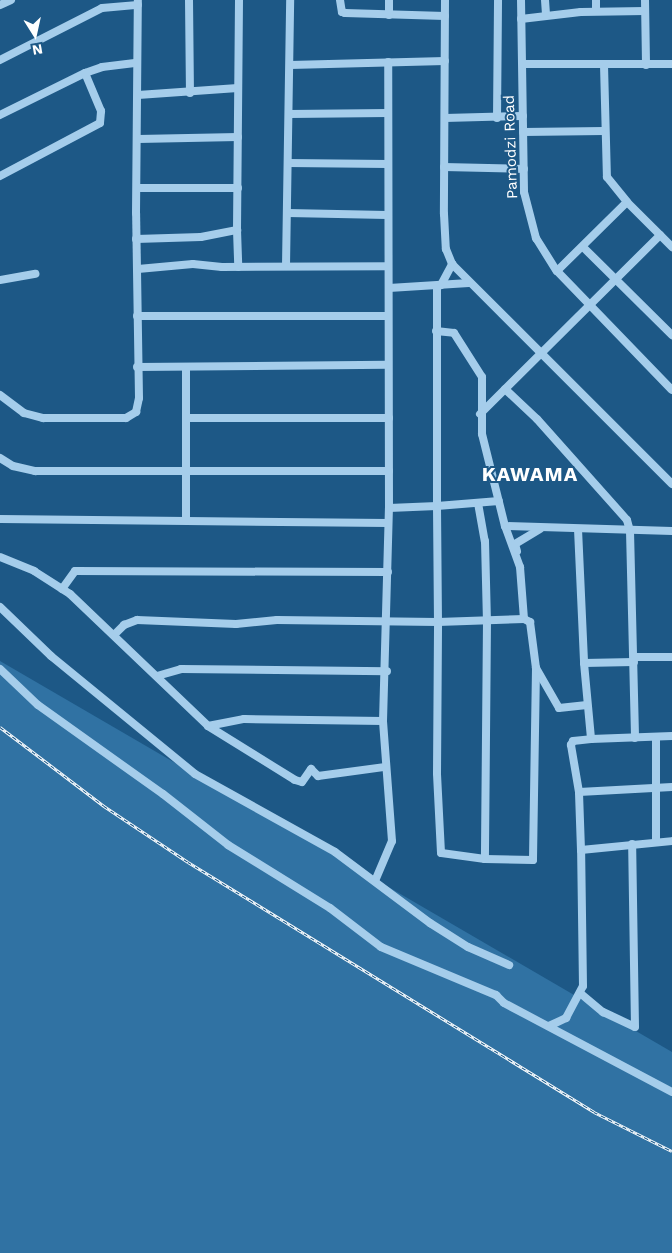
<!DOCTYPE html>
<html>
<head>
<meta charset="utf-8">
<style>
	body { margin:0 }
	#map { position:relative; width:672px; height:1253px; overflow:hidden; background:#1d5886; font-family:"Work Sans",sans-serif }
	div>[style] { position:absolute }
	.green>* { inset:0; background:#3072a3 }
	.minor>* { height:8px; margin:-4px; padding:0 4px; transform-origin:4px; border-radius:4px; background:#a5cdeb }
	.rail>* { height:3px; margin-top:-1.5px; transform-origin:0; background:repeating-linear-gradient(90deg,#1d5886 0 4px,#fff 0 8px); box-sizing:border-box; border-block:1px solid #fff }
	span { translate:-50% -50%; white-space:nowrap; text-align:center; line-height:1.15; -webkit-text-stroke:4px #1d5886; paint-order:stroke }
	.street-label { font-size:15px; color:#fff }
	.district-label { font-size:20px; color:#fff; font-weight:700; letter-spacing:1px }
	.north { position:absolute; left:10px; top:10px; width:50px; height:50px; -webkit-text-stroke:4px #1d5886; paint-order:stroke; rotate:170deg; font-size:14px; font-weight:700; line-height:20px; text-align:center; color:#fff }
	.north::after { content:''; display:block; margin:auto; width:18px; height:22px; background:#fff; clip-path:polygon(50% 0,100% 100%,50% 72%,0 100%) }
</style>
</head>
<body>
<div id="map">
	<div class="green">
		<div style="clip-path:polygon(0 661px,672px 1052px,672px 1253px,0 1253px)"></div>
	</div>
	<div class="minor">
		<div style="left:189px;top:0;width:93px;rotate:89.4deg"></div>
		<div style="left:340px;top:0;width:12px;rotate:81deg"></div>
		<div style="left:342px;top:12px;width:3px;rotate:18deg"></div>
		<div style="left:345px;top:13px;width:100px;rotate:1.7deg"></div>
		<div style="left:389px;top:0;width:15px;rotate:90deg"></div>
		<div style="left:445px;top:0;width:214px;rotate:90.3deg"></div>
		<div style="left:444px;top:214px;width:35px;rotate:87deg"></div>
		<div style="left:446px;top:249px;width:16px;rotate:68deg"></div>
		<div style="left:452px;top:264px;width:311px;rotate:45deg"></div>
		<div style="left:521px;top:0;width:192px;rotate:89.1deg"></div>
		<div style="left:524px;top:192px;width:48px;rotate:75.4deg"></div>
		<div style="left:536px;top:238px;width:39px;rotate:58deg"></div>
		<div style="left:557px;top:271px;width:165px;rotate:46deg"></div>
		<div style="left:545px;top:0;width:14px;rotate:86deg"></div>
		<div style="left:596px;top:0;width:11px;rotate:90deg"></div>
		<div style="left:645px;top:0;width:65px;rotate:89.1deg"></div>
		<div style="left:0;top:5px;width:12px;rotate:-24deg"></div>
		<div style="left:521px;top:19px;width:60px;rotate:-6.7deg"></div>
		<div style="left:581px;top:12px;width:64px;rotate:-0.9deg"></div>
		<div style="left:0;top:60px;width:114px;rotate:-27deg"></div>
		<div style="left:102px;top:8px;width:36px;rotate:-5deg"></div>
		<div style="left:523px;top:64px;width:149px"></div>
		<div style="left:290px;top:65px;width:155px;rotate:-1.5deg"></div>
		<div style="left:604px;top:65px;width:112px;rotate:88.5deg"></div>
		<div style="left:607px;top:177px;width:32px;rotate:51deg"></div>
		<div style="left:627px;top:202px;width:64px;rotate:45deg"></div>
		<div style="left:138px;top:95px;width:100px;rotate:-4deg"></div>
		<div style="left:289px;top:114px;width:99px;rotate:-0.6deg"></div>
		<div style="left:0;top:115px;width:95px;rotate:-26.3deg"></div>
		<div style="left:85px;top:73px;width:18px;rotate:-19deg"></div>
		<div style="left:102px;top:67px;width:35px;rotate:-7deg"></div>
		<div style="left:445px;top:118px;width:78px;rotate:-1.5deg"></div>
		<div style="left:497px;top:118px;width:118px;rotate:-89.5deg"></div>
		<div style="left:523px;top:132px;width:81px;rotate:-0.7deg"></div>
		<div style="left:138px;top:139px;width:100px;rotate:-1.1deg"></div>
		<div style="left:288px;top:163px;width:100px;rotate:0.6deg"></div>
		<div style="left:444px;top:167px;width:80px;rotate:1.4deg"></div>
		<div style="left:0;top:176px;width:113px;rotate:-27.9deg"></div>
		<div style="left:100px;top:123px;width:12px;rotate:-85deg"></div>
		<div style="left:101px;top:111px;width:41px;rotate:-112.8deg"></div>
		<div style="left:138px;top:188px;width:100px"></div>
		<div style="left:288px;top:213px;width:99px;rotate:1.2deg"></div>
		<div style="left:237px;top:230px;width:37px;rotate:88deg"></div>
		<div style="left:136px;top:239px;width:65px;rotate:-1.8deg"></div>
		<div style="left:201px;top:237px;width:37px;rotate:-11deg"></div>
		<div style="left:237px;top:230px;width:230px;rotate:-89.5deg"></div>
		<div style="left:584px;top:248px;width:124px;rotate:44.7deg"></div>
		<div style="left:286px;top:266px;width:266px;rotate:-89.1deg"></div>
		<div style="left:138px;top:269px;width:55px;rotate:-5.2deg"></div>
		<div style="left:193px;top:264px;width:29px;rotate:6deg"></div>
		<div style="left:222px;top:267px;width:166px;rotate:-0.3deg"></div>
		<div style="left:557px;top:271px;width:98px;rotate:-44.6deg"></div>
		<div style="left:0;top:280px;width:36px;rotate:-10deg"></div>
		<div style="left:441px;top:285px;width:24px;rotate:-62deg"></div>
		<div style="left:389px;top:288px;width:80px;rotate:-3.6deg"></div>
		<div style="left:137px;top:316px;width:250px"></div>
		<div style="left:436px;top:331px;width:18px;rotate:6deg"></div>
		<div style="left:454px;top:333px;width:52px;rotate:57.5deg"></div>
		<div style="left:482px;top:377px;width:57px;rotate:90deg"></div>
		<div style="left:482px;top:434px;width:95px;rotate:76deg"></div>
		<div style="left:505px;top:526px;width:44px;rotate:69.9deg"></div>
		<div style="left:520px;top:567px;width:52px;rotate:85.6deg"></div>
		<div style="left:137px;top:367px;width:250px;rotate:-0.5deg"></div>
		<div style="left:186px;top:367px;width:153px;rotate:90deg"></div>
		<div style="left:505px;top:389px;width:44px;rotate:43.2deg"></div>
		<div style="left:537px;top:419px;width:135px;rotate:48.3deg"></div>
		<div style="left:627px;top:520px;width:11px;rotate:75deg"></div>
		<div style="left:630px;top:531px;width:207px;rotate:88.6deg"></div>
		<div style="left:0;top:395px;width:30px;rotate:37deg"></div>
		<div style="left:24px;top:413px;width:20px;rotate:15deg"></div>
		<div style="left:43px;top:418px;width:83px"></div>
		<div style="left:126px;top:418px;width:12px;rotate:-31deg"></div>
		<div style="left:136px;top:412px;width:14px;rotate:-78deg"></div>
		<div style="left:139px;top:398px;width:185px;rotate:-90.9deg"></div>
		<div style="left:136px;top:213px;width:213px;rotate:-89.5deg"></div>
		<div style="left:480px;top:414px;width:254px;rotate:-44.8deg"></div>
		<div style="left:187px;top:418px;width:202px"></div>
		<div style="left:0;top:458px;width:15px;rotate:32deg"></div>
		<div style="left:13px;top:466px;width:23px;rotate:13deg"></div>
		<div style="left:35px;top:471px;width:354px"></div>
		<div style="left:478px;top:503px;width:39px;rotate:80deg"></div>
		<div style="left:485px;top:541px;width:80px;rotate:88.6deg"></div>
		<div style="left:487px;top:621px;width:238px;rotate:90.5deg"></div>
		<div style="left:389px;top:508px;width:48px;rotate:-2.4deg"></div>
		<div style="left:437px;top:506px;width:220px;rotate:-90deg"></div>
		<div style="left:0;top:519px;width:388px;rotate:0.6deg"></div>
		<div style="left:505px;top:526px;width:167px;rotate:1.7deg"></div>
		<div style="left:578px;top:529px;width:134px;rotate:87.4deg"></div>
		<div style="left:584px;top:663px;width:76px;rotate:84.7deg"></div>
		<div style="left:591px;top:739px;width:81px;rotate:-2.1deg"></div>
		<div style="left:517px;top:551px;width:7px;rotate:-106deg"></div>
		<div style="left:515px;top:544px;width:29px;rotate:-31deg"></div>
		<div style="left:0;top:557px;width:37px;rotate:22deg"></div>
		<div style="left:34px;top:571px;width:43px;rotate:32.6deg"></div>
		<div style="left:70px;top:594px;width:191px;rotate:43.7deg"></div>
		<div style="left:208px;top:726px;width:102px;rotate:31.8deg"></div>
		<div style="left:295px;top:780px;width:7px;rotate:16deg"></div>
		<div style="left:302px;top:782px;width:16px;rotate:-55deg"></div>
		<div style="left:311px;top:769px;width:10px;rotate:45deg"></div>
		<div style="left:318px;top:776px;width:68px;rotate:-7.7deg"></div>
		<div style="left:62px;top:589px;width:22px;rotate:-54deg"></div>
		<div style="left:75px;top:571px;width:313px;rotate:0.2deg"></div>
		<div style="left:0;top:607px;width:71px;rotate:43.9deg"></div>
		<div style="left:51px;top:656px;width:186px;rotate:39.3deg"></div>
		<div style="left:195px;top:774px;width:160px;rotate:29.1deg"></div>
		<div style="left:335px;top:852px;width:119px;rotate:36.8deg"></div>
		<div style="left:430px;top:923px;width:45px;rotate:32.3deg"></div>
		<div style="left:468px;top:947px;width:45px;rotate:23.7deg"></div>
		<div style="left:115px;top:634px;width:13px;rotate:-45deg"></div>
		<div style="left:124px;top:625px;width:14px;rotate:-21deg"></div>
		<div style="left:137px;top:620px;width:99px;rotate:2.3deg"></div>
		<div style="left:236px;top:624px;width:41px;rotate:-5.6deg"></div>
		<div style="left:277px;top:620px;width:161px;rotate:0.7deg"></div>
		<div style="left:438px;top:622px;width:86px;rotate:-2deg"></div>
		<div style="left:524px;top:619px;width:7px;rotate:27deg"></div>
		<div style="left:530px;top:622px;width:46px;rotate:82.6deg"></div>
		<div style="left:536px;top:668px;width:192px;rotate:90.9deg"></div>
		<div style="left:533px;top:860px;width:48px;rotate:-178.8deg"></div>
		<div style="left:485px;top:859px;width:44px;rotate:-172.2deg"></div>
		<div style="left:441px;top:853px;width:80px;rotate:-92.9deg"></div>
		<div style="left:437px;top:773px;width:151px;rotate:-89.6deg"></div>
		<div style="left:438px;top:622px;width:116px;rotate:-90.5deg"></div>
		<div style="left:437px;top:506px;width:62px;rotate:-4.6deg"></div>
		<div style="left:634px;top:657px;width:38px"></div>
		<div style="left:584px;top:663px;width:50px;rotate:-1.1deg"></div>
		<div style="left:536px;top:668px;width:46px;rotate:60.1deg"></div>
		<div style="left:559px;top:708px;width:28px;rotate:-6deg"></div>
		<div style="left:0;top:669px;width:52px;rotate:43.5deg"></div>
		<div style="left:38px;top:705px;width:153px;rotate:35.5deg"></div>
		<div style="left:163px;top:794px;width:83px;rotate:38.1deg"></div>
		<div style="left:228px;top:845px;width:120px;rotate:31.7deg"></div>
		<div style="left:330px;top:908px;width:64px;rotate:37.4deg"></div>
		<div style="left:381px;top:947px;width:125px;rotate:22.7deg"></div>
		<div style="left:496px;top:995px;width:11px;rotate:45deg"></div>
		<div style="left:504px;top:1003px;width:190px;rotate:27.9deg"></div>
		<div style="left:157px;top:676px;width:25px;rotate:-16deg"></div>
		<div style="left:181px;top:669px;width:206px;rotate:0.6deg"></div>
		<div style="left:208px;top:726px;width:37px;rotate:-11deg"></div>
		<div style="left:244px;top:719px;width:139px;rotate:0.8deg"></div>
		<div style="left:656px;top:737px;width:105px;rotate:90deg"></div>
		<div style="left:579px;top:792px;width:93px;rotate:-3.1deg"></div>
		<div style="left:581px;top:850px;width:58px;rotate:-92deg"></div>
		<div style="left:579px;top:792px;width:48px;rotate:-99.7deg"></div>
		<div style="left:571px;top:745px;width:4px;rotate:-63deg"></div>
		<div style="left:573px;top:741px;width:18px;rotate:-6deg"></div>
		<div style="left:375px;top:881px;width:43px;rotate:-67deg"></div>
		<div style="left:392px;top:841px;width:120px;rotate:-94.3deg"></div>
		<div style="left:383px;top:721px;width:213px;rotate:-88.4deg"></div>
		<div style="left:389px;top:508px;width:446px;rotate:-90.1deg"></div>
		<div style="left:580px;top:993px;width:30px;rotate:40deg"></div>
		<div style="left:603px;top:1012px;width:35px;rotate:25deg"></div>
		<div style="left:635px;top:1027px;width:183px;rotate:-90.9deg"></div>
		<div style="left:549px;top:1026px;width:19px;rotate:-25deg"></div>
		<div style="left:566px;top:1018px;width:36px;rotate:-62deg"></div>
		<div style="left:583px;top:986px;width:136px;rotate:-90.8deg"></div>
		<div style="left:581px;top:850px;width:91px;rotate:-5.6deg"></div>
	</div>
	<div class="rail">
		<div style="left:0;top:727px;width:131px;rotate:37.2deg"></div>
		<div style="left:104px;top:806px;width:101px;rotate:33.7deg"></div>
		<div style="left:188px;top:862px;width:477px;rotate:31.6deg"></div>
		<div style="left:594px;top:1112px;width:87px;rotate:26.6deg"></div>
	</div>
	<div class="street-label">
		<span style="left:511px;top:147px;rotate:-92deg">Pamodzi Road</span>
	</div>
	<div class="district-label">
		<span style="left:530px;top:474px">KAWAMA</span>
	</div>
	<div class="north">N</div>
</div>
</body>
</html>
